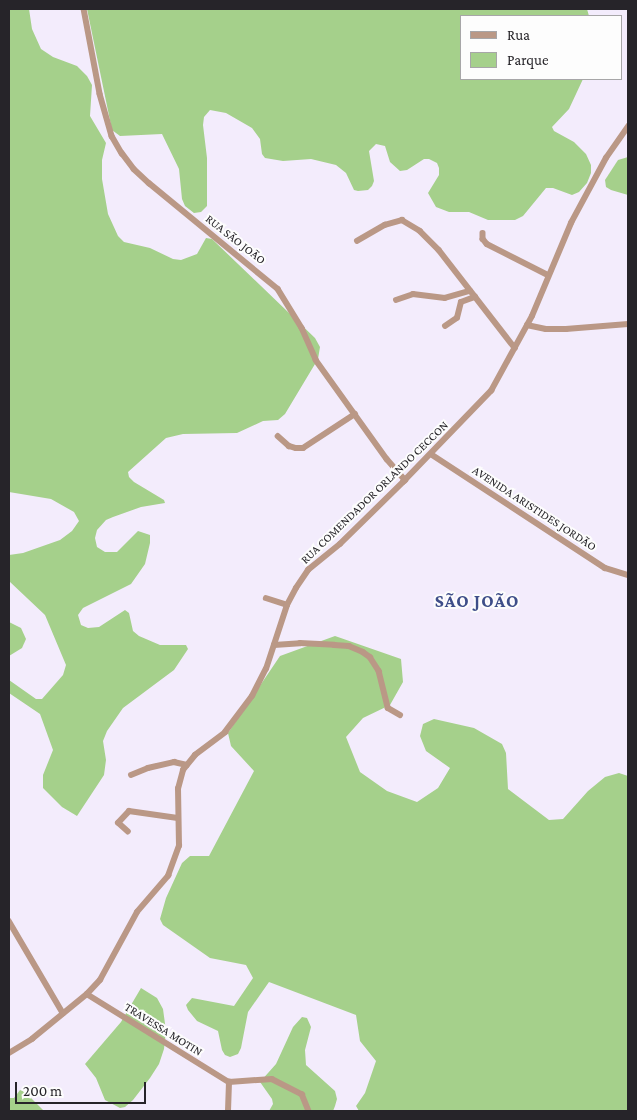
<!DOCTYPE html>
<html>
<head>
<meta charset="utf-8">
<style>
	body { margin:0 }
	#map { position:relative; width:637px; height:1120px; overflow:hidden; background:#f3ecfc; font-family:"Crimson Pro",serif }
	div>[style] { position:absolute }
	.green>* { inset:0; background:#a5d08b }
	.minor>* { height:5.5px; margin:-2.75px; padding:0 2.75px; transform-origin:2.75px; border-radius:2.75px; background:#ba9886 }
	span { translate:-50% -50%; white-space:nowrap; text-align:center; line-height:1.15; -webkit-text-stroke:4px #fdfdfd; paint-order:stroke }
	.street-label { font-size:12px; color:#262429 }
	.district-label { font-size:18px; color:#3e4e89; font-weight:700; letter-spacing:1px }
	.frame { position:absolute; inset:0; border:10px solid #262429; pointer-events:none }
	.legend { position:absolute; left:460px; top:15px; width:162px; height:65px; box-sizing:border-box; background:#fdfdfd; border:1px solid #a7a6a8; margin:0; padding:6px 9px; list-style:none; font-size:15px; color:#262429 }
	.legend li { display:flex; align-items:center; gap:10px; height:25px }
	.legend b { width:25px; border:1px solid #a7a6a8 }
	.scale { position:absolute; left:15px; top:1082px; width:131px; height:22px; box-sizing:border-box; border:2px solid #262429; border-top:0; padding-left:6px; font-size:15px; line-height:18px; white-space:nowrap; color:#262429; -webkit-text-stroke:4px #fdfdfd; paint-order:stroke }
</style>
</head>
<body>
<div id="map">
	<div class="green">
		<div style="clip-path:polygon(9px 9px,29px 9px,32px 29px,41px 49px,53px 57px,77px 66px,87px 76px,92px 85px,90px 116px,106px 143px,102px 160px,102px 179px,108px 214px,118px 236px,124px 242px,150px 248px,173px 259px,181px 260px,197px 254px,206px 238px,212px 239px,315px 338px,320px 347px,318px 359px,285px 414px,278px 420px,263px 421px,237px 433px,183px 434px,166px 438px,128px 472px,129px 477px,134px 482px,164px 500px,165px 503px,141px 507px,113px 517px,106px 520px,97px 530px,95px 538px,97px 547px,105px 552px,117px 552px,138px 531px,150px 535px,150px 543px,145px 564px,131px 584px,83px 608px,78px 615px,81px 625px,88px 628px,99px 627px,125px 610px,129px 613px,133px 631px,139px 636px,160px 645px,186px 645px,188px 649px,174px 670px,123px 708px,107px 731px,103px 741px,106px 760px,104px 775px,77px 816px,62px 807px,43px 788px,43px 775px,53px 750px,40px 714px,9px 693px,9px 680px,36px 699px,42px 699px,63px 675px,66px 665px,45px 615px,9px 581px,9px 555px,23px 553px,60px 540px,72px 531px,79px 521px,74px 512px,51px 499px,9px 492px)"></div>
		<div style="clip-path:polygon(87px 9px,587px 9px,589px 16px,461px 16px,461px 79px,583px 79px,569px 109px,552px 127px,554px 131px,574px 142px,586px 154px,591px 165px,591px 173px,587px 183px,579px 192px,572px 195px,553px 188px,546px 188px,523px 216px,515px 220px,488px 220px,469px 212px,449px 212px,436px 207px,428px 193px,439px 175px,439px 168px,437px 163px,429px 159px,424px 159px,407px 170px,400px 171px,390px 162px,385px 146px,376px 144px,369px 151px,374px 181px,372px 186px,368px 190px,358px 191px,354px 190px,346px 173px,336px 165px,311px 159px,283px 161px,265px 158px,262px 154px,260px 139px,252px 128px,226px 113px,210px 110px,204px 117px,203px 125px,207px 158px,207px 206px,201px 212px,194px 213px,185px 206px,182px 199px,179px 169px,162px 134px,120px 136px,112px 130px)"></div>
		<div style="clip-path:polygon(628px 157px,628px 195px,611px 190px,606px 187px,605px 180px,618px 160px)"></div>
		<div style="clip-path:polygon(9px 622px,21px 628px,26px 639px,22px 648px,9px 656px)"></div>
		<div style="clip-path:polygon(335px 636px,401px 659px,403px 682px,390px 705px,363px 718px,346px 737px,360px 772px,387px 791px,417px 802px,438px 788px,450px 768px,426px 751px,420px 736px,423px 724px,434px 719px,474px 728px,502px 744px,506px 753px,508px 789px,549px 820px,563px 819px,588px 791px,605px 777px,619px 773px,628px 776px,628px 1111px,359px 1111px,356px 1106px,365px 1093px,376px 1061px,360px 1041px,356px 1015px,269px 982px,248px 1012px,241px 1048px,238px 1054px,230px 1057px,225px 1055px,222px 1050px,218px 1031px,197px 1021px,188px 1010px,186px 1005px,192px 998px,234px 1006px,253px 978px,246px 965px,210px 958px,163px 925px,160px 919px,166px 898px,182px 863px,190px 856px,209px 856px,254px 771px,231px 746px,228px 733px,280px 656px)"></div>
		<div style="clip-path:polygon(141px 988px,157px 998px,163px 1009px,166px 1031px,164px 1049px,159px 1064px,150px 1078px,133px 1100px,125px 1107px,120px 1108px,105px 1100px,96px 1078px,85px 1064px,121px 1022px)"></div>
		<div style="clip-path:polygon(302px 1017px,307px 1018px,311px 1027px,305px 1050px,306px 1065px,335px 1091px,337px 1099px,335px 1106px,333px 1111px,269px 1111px,273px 1104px,272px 1099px,260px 1082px,276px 1064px,293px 1027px)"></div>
		<div style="clip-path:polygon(20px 1090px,25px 1092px,44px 1111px,9px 1111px,9px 1098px,14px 1098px)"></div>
	</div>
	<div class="minor">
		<div style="left:84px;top:9px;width:86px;rotate:79.3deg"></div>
		<div style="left:100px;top:94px;width:44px;rotate:74.1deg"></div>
		<div style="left:112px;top:136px;width:20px;rotate:60deg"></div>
		<div style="left:122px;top:153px;width:20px;rotate:53deg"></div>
		<div style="left:134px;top:169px;width:21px;rotate:43deg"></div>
		<div style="left:149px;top:183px;width:167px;rotate:39.4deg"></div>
		<div style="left:278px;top:289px;width:46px;rotate:58.4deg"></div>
		<div style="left:302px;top:328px;width:35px;rotate:66deg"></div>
		<div style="left:316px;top:360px;width:122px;rotate:54.4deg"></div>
		<div style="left:387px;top:459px;width:28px;rotate:49deg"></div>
		<div style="left:483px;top:233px;width:6px;rotate:90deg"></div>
		<div style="left:483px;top:239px;width:6px;rotate:51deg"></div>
		<div style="left:487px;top:244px;width:68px;rotate:26.9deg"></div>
		<div style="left:357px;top:241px;width:32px;rotate:-30deg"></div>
		<div style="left:385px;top:225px;width:18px;rotate:-16deg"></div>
		<div style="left:402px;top:220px;width:21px;rotate:31deg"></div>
		<div style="left:420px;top:231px;width:27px;rotate:45deg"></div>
		<div style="left:439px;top:250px;width:124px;rotate:52.2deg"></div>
		<div style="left:396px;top:300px;width:18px;rotate:-19deg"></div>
		<div style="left:413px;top:294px;width:32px;rotate:7deg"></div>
		<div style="left:445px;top:298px;width:26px;rotate:-16deg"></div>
		<div style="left:527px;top:325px;width:19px;rotate:12deg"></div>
		<div style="left:546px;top:329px;width:20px"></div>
		<div style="left:566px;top:329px;width:62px;rotate:-4.6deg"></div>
		<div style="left:445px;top:326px;width:14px;rotate:-34deg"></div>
		<div style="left:457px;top:318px;width:16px;rotate:-76deg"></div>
		<div style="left:461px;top:302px;width:15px;rotate:-20deg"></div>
		<div style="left:278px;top:436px;width:15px;rotate:42deg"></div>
		<div style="left:289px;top:446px;width:7px;rotate:16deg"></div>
		<div style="left:296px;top:448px;width:7px"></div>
		<div style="left:303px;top:448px;width:62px;rotate:-33.2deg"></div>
		<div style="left:431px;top:454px;width:208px;rotate:33.2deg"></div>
		<div style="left:605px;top:568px;width:24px;rotate:17deg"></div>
		<div style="left:266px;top:598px;width:22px;rotate:18deg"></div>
		<div style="left:274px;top:645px;width:26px;rotate:-4deg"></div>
		<div style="left:300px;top:643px;width:34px;rotate:3deg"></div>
		<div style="left:334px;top:645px;width:15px;rotate:4deg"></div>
		<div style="left:349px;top:646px;width:15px;rotate:23deg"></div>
		<div style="left:363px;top:652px;width:9px;rotate:36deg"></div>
		<div style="left:370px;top:657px;width:17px;rotate:57deg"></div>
		<div style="left:379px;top:671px;width:38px;rotate:76deg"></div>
		<div style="left:388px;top:708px;width:14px;rotate:30deg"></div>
		<div style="left:131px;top:775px;width:18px;rotate:-22deg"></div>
		<div style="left:148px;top:768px;width:27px;rotate:-13deg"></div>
		<div style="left:174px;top:762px;width:13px;rotate:13deg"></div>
		<div style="left:128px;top:832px;width:13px;rotate:-138deg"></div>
		<div style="left:118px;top:823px;width:16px;rotate:-47deg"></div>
		<div style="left:129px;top:811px;width:49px;rotate:8.1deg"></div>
		<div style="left:9px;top:921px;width:107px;rotate:59.6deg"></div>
		<div style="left:87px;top:994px;width:167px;rotate:31.8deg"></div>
		<div style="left:9px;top:1053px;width:27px;rotate:-31deg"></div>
		<div style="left:32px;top:1039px;width:71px;rotate:-39.3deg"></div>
		<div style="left:87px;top:994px;width:19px;rotate:-47deg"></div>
		<div style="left:100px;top:980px;width:77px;rotate:-61.4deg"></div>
		<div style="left:137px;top:912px;width:48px;rotate:-49.3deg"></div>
		<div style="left:168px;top:876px;width:32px;rotate:-70deg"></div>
		<div style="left:179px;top:846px;width:57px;rotate:-91deg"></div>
		<div style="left:178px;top:789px;width:20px;rotate:-75deg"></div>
		<div style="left:183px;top:770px;width:19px;rotate:-51deg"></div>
		<div style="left:195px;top:755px;width:38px;rotate:-37deg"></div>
		<div style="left:225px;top:732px;width:45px;rotate:-53.1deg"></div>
		<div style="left:252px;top:696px;width:30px;rotate:-63deg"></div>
		<div style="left:266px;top:669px;width:67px;rotate:-71.8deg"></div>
		<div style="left:287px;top:605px;width:19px;rotate:-62deg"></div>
		<div style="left:296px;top:588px;width:22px;rotate:-56deg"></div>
		<div style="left:308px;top:570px;width:41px;rotate:-39.1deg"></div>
		<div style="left:340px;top:544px;width:88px;rotate:-44.5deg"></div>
		<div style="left:403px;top:482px;width:127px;rotate:-46deg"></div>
		<div style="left:491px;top:391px;width:85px;rotate:-61.3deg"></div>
		<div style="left:532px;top:316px;width:101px;rotate:-67.2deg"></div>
		<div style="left:571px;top:223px;width:74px;rotate:-61.7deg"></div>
		<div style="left:606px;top:158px;width:39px;rotate:-55deg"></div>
		<div style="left:229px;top:1082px;width:43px;rotate:-4deg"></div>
		<div style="left:272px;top:1079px;width:34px;rotate:27deg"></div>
		<div style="left:302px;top:1094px;width:18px;rotate:68deg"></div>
		<div style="left:228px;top:1111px;width:29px;rotate:-88deg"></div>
	</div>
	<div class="street-label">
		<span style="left:235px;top:240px;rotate:38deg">RUA SÃO JOÃO</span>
		<span style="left:375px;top:493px;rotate:-44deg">RUA COMENDADOR ORLANDO CECCON</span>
		<span style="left:534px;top:509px;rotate:33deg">AVENIDA ARISTIDES JORDÃO</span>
		<span style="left:163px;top:1030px;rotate:32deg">TRAVESSA MOTIN</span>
	</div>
	<div class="district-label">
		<span style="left:477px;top:601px">SÃO JOÃO</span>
	</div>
	<div class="frame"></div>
	<ul class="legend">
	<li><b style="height:6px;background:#ba9886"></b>Rua</li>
	<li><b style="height:14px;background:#a5d08b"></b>Parque</li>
	</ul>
	<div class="scale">200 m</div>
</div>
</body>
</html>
